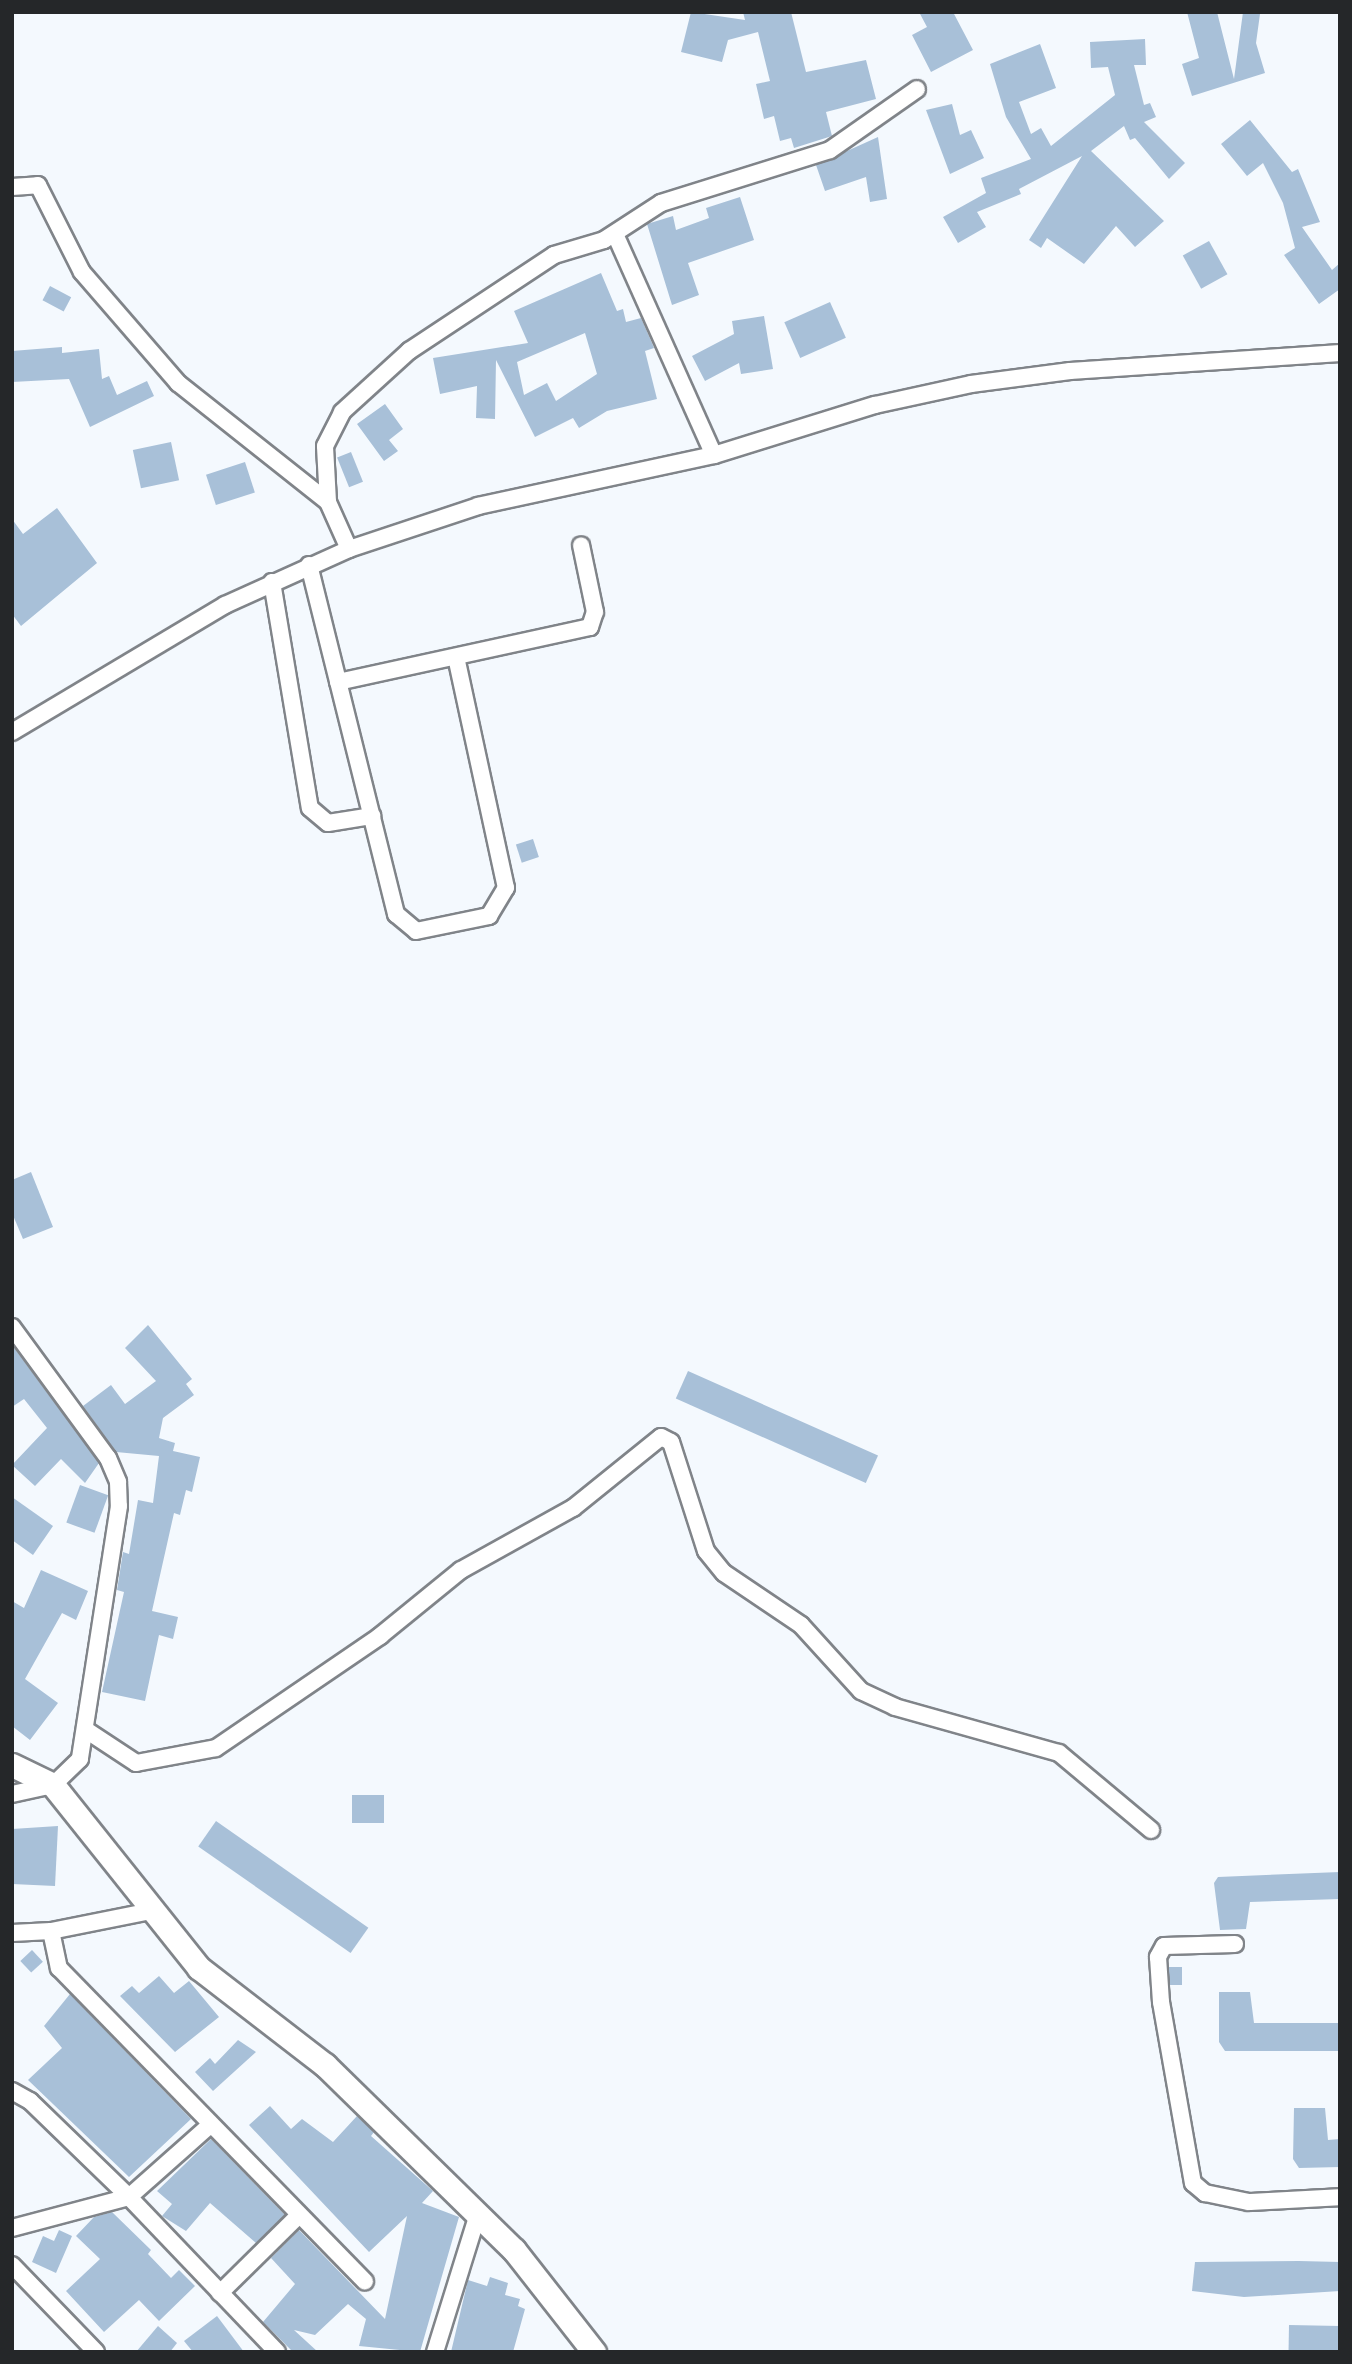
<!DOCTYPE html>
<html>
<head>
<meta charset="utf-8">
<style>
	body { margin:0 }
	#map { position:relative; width:1352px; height:2364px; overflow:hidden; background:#f4f9fe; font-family:Rubik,sans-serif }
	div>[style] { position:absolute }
	.building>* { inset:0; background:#a8c0d8; transform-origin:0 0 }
	.roads { filter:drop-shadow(2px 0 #808489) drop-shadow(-2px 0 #808489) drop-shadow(0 2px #808489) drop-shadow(0 -2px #808489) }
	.minor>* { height:16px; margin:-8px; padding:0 8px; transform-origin:8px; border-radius:8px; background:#fff }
	.secondary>* { height:23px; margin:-11.5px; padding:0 11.5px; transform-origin:11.5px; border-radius:11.5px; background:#fff }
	span { translate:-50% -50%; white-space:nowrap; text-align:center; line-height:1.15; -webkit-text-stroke:5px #fff; paint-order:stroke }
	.frame { position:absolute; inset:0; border:14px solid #252729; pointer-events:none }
</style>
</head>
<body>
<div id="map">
	<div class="building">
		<div style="clip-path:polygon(691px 12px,745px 20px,743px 12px,791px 12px,806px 72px,866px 60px,876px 99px,826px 112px,832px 136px,794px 148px,791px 138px,780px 141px,774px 116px,764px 119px,756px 84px,770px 81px,758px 32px,728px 40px,722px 62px,681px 52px)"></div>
		<div style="clip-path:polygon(919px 12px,953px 12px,973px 50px,931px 72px,912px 35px,927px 27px)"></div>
		<div style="clip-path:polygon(1187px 12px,1217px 12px,1234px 79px,1243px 12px,1260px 14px,1256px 43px,1265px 73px,1192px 96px,1182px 64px,1199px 58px)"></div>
		<div style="clip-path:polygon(1145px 39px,1146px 65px,1134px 65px,1144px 105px,1150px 103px,1156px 117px,1144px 122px,1185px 163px,1169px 179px,1135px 138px,1130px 140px,1124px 126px,1091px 151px,1164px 221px,1135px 247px,1116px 226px,1084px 264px,1047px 238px,1041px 248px,1029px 240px,1082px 156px,1019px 189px,1021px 194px,977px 212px,986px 227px,958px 243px,943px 217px,986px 193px,981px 178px,1031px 159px,1006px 117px,990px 64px,1040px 44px,1056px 88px,1019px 102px,1031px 134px,1041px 128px,1051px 146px,1115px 95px,1108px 67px,1091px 68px,1090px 42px)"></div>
		<div style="clip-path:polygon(952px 104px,960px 135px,971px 130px,984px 158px,950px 174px,926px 110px)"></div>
		<div style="clip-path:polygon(1250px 120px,1292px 172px,1298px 169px,1320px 222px,1302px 227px,1332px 270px,1340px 263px,1340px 289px,1319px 304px,1284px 255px,1295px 248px,1283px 203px,1263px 163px,1247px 176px,1221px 144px)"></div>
		<div style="clip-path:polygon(878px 137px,887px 199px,870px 202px,866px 177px,825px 191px,816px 165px)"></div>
		<div style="clip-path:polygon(740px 197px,754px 240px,688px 263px,699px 295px,672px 305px,647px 224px,673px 216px,676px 230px,709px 218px,706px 208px)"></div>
		<div style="left:1209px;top:241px;width:38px;height:30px;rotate:61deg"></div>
		<div style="clip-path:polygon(evenodd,601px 273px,617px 311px,623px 309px,626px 322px,641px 318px,652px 343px,654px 348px,645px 351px,657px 399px,607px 411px,579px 428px,573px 418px,535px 437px,496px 360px,495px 419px,476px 418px,477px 386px,440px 394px,433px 358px,528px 343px,514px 311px,601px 273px,585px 333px,597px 374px,556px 401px,547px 383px,524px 395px,517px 362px,585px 333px)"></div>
		<div style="left:50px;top:286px;width:24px;height:16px;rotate:28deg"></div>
		<div style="left:830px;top:302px;width:39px;height:50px;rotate:66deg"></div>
		<div style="clip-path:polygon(764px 316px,773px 369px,741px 374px,739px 363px,705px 381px,692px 356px,734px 334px,732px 321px)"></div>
		<div style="clip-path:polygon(62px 347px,62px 353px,99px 349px,102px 379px,109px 376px,117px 395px,147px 381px,154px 396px,90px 427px,69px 379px,12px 382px,12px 351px)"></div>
		<div style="clip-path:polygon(385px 404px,403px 429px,389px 440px,398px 451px,384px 461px,357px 424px)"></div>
		<div style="left:171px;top:442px;width:39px;height:39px;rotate:78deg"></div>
		<div style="left:351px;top:452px;width:32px;height:15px;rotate:68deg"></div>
		<div style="left:245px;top:462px;width:32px;height:41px;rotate:72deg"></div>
		<div style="clip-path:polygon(57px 508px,97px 563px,21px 626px,12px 614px,12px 519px,23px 534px)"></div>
		<div style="left:533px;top:839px;width:19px;height:18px;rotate:72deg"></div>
		<div style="clip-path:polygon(31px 1172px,53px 1227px,23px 1239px,12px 1213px,12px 1180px)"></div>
		<div style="clip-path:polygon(148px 1325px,192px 1379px,186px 1384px,194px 1395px,163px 1418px,159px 1438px,175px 1443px,173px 1451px,200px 1457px,192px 1492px,186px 1490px,180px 1515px,174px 1513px,152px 1611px,178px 1617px,173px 1639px,159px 1635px,145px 1701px,102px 1692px,124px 1592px,117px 1590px,123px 1552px,129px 1554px,138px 1500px,153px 1503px,159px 1456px,116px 1452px,83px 1406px,111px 1385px,125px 1404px,156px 1381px,125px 1348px)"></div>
		<div style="clip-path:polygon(12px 1345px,99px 1463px,85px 1483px,61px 1459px,35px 1486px,12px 1465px,47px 1428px,24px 1399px,12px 1407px)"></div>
		<div style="left:688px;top:1371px;width:208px;height:30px;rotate:24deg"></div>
		<div style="left:80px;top:1485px;width:30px;height:40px;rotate:20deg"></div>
		<div style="clip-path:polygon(12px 1497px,53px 1526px,33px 1555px,12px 1540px)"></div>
		<div style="clip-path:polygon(41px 1570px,88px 1591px,76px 1620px,62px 1613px,25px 1679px,58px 1703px,30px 1740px,12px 1726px,12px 1601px,24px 1608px)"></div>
		<div style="left:352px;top:1795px;width:32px;height:28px"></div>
		<div style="left:216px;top:1821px;width:186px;height:31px;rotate:35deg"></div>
		<div style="clip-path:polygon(58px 1826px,55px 1886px,12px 1884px,12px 1829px)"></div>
		<div style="clip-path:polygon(1340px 1872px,1340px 1899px,1250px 1902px,1246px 1929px,1220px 1930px,1214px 1883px,1218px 1877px)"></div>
		<div style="left:32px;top:1950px;width:16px;height:16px;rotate:47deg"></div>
		<div style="left:1169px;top:1967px;width:13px;height:18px"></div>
		<div style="clip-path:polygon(159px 1976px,174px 1993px,189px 1981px,219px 2017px,175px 2052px,120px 1996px,132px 1986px,139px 1993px)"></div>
		<div style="clip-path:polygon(1219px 1992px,1250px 1992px,1254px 2023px,1340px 2023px,1340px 2051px,1225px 2051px,1219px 2042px)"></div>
		<div style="clip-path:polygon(70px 1994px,191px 2119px,129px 2177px,28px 2080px,62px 2048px,44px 2026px)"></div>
		<div style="clip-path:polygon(238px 2040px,256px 2052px,213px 2091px,195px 2072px,210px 2058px,215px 2064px)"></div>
		<div style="clip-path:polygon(270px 2106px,291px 2129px,302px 2119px,333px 2142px,357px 2116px,374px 2132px,371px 2136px,433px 2191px,422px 2203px,459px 2217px,420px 2352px,359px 2346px,366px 2319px,348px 2304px,315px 2335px,294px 2330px,318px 2352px,293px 2352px,263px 2322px,295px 2284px,271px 2258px,299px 2230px,385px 2319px,407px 2216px,369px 2252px,249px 2125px)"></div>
		<div style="clip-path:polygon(1294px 2108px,1325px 2108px,1328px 2140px,1340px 2139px,1340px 2167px,1299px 2168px,1293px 2159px)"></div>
		<div style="clip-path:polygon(211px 2139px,285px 2215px,256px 2243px,210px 2203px,186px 2231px,162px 2216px,172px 2204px,157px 2191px)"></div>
		<div style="clip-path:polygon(112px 2212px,151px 2250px,148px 2254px,171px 2278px,179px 2270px,195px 2286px,159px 2321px,139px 2300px,104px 2332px,66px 2291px,100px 2259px,76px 2236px,94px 2217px)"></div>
		<div style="clip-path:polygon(59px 2230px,72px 2236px,56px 2273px,32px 2262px,43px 2236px,54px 2241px)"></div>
		<div style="clip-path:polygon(1299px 2261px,1340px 2262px,1340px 2291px,1244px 2297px,1192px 2291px,1195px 2262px)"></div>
		<div style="clip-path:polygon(490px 2277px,508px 2283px,505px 2295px,520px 2299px,518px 2306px,525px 2309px,513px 2352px,451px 2352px,468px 2280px,487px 2286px)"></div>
		<div style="clip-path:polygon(217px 2316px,244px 2352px,193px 2352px,184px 2341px)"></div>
		<div style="left:1289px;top:2325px;width:51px;height:27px;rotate:1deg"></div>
		<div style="clip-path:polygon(158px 2326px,177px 2343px,170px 2352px,136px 2352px)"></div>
	</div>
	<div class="roads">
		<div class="minor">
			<div style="left:12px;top:187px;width:26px;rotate:-4deg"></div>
			<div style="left:38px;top:185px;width:97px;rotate:63.2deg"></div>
			<div style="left:82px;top:272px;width:147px;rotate:49.1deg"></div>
			<div style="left:178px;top:383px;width:191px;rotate:38.4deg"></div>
			<div style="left:615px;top:234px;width:242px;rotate:65.9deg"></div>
			<div style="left:349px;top:549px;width:51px;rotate:-114.1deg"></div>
			<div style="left:328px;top:502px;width:56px;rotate:-93.1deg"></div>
			<div style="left:325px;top:446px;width:38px;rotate:-63deg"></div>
			<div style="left:342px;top:412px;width:91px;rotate:-42.3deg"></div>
			<div style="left:409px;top:351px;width:174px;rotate:-33.5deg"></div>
			<div style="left:554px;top:255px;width:52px;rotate:-16.7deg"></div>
			<div style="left:604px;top:240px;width:68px;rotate:-33deg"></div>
			<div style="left:661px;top:203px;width:177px;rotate:-17.4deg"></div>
			<div style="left:830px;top:150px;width:106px;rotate:-35deg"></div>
			<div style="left:309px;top:565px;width:360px;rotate:76deg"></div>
			<div style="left:396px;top:914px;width:26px;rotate:40deg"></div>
			<div style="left:416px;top:931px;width:75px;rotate:-11.6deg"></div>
			<div style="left:489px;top:916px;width:33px;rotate:-59deg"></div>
			<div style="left:506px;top:888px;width:236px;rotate:-102.2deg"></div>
			<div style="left:272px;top:582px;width:229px;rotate:80.5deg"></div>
			<div style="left:310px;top:808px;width:23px;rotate:40deg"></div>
			<div style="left:328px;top:823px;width:45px;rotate:-9deg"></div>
			<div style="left:338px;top:682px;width:258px;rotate:-12.3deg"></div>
			<div style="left:590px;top:627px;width:16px;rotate:-72deg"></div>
			<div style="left:595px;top:612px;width:68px;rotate:-101.8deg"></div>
			<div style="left:12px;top:732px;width:248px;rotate:-30.8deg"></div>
			<div style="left:225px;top:605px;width:136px;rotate:-24.3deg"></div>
			<div style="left:349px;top:549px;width:136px;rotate:-18.4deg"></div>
			<div style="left:478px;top:506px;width:241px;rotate:-12.2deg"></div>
			<div style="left:714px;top:455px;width:169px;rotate:-17.3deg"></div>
			<div style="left:875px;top:405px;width:98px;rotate:-12.3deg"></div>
			<div style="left:971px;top:384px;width:100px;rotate:-7.5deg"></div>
			<div style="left:1070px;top:371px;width:271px;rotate:-3.8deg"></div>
			<div style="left:12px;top:1327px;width:162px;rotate:53.8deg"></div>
			<div style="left:108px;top:1458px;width:26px;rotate:67deg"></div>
			<div style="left:118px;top:1482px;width:24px;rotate:88deg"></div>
			<div style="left:119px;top:1506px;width:256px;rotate:98.8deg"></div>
			<div style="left:80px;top:1759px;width:37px;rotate:136deg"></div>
			<div style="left:53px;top:1785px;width:42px;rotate:167.6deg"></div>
			<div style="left:86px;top:1730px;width:60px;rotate:33.4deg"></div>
			<div style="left:136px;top:1763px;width:81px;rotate:-10.6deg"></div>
			<div style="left:216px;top:1748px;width:199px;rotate:-34.3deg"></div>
			<div style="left:380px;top:1636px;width:104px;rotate:-39.2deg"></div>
			<div style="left:461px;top:1570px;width:128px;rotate:-29deg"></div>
			<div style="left:573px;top:1508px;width:113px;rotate:-38.9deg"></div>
			<div style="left:661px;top:1437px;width:11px;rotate:27deg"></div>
			<div style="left:671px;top:1442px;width:114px;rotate:72.2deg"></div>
			<div style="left:706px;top:1551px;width:28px;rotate:51deg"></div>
			<div style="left:724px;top:1573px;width:93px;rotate:34deg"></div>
			<div style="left:801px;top:1625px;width:89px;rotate:47.7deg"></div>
			<div style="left:861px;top:1691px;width:38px;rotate:25deg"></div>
			<div style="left:895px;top:1707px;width:170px;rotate:15.7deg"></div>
			<div style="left:1059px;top:1753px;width:120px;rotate:39.9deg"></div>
			<div style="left:51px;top:1931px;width:38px;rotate:78deg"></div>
			<div style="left:59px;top:1968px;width:438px;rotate:45.7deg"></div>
			<div style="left:12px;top:1933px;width:39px;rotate:-3deg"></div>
			<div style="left:51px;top:1931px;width:102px;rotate:-11.3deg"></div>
			<div style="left:1235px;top:1944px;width:71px;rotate:178.4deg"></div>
			<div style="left:1164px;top:1946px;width:13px;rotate:119deg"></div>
			<div style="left:1158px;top:1957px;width:45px;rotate:86.2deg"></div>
			<div style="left:1161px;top:2002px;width:184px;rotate:80deg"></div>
			<div style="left:1193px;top:2183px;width:16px;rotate:40deg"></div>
			<div style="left:1205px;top:2193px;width:45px;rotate:11.6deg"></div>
			<div style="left:1249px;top:2202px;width:91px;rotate:-3.1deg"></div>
			<div style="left:12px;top:2091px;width:21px;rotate:29deg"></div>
			<div style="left:30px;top:2101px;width:138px;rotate:44.1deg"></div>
			<div style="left:129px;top:2197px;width:214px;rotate:46.3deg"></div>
			<div style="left:12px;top:2228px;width:121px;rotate:-14.8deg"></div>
			<div style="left:129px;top:2197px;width:108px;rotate:-41.6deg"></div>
			<div style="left:12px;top:2265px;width:121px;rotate:46deg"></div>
			<div style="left:220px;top:2293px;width:111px;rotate:-44.6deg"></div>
			<div style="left:435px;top:2352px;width:145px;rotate:-72.7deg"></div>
		</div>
		<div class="secondary">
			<div style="left:12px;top:1765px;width:46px;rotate:26deg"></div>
			<div style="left:53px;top:1785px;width:234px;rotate:51.4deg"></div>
			<div style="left:199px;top:1968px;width:159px;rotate:37.6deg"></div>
			<div style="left:325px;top:2065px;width:264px;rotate:44.4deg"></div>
			<div style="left:514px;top:2250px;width:130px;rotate:51.9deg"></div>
		</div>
	</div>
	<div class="frame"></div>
</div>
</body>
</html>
